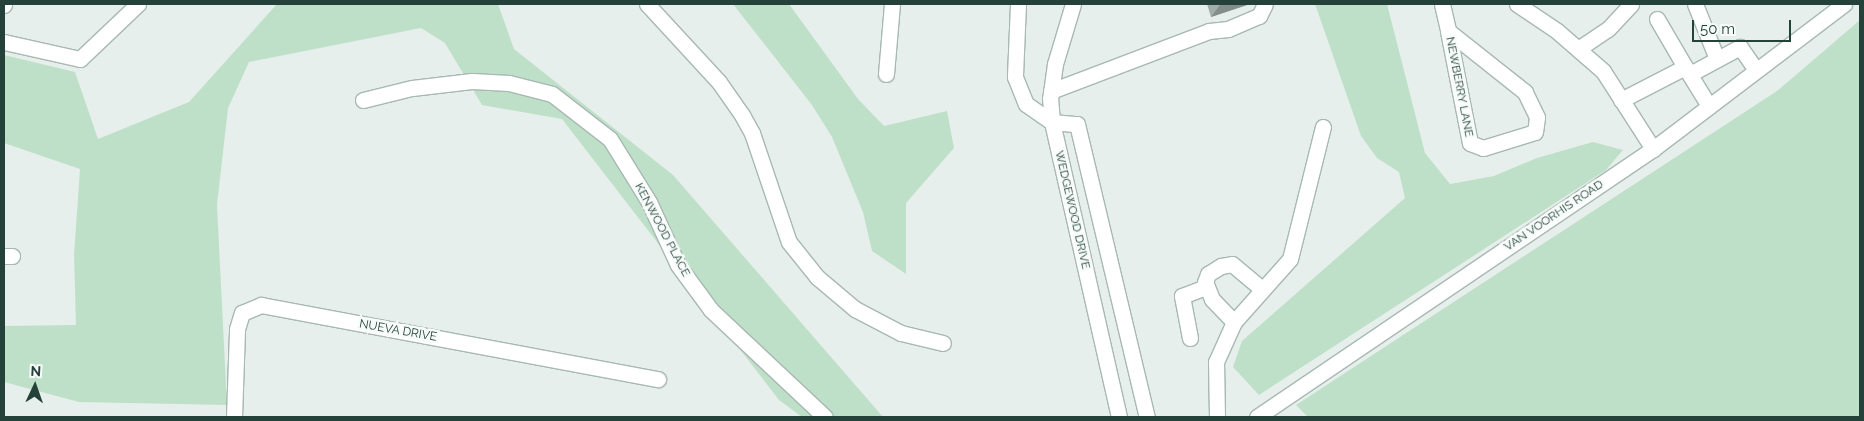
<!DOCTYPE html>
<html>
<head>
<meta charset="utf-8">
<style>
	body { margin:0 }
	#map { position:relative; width:1864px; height:421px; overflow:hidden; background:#e6efeb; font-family:Raleway,sans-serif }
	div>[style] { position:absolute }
	.green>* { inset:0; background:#bfe0c8 }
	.roads { filter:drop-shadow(1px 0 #a8b8b2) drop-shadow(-1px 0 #a8b8b2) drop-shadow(0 1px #a8b8b2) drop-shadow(0 -1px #a8b8b2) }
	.minor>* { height:15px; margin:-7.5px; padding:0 7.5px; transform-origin:7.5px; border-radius:7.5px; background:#fff }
	.wall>* { inset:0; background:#a1aea9 }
	.shaded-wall>* { inset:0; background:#838d89 }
	span { translate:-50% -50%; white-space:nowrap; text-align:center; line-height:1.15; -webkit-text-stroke:5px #f7fbf9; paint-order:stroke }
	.street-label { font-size:12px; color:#24423a }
	.frame { position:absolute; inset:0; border:5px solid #24423a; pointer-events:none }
	.north { position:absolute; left:10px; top:361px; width:50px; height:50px; -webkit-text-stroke:4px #f7fbf9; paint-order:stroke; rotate:3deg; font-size:14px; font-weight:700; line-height:20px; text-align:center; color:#24423a }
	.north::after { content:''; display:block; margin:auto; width:18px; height:22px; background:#24423a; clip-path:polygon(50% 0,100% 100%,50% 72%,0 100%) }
	.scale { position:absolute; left:1692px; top:20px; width:99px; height:22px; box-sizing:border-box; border:2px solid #24423a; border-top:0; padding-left:6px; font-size:15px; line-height:18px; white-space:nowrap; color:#24423a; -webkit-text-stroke:4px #f7fbf9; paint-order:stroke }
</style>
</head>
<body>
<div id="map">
	<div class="green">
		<div style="clip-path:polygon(277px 4px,498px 4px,514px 49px,673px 175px,883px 417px,802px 417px,779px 400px,562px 119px,482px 105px,445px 43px,421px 28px,249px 62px,228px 108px,217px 205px,227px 405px,79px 402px,4px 382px,4px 326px,76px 325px,74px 255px,80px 169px,4px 143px,4px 55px,75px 72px,98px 139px,189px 102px)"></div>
		<div style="clip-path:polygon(733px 4px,789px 4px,858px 99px,884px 126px,947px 111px,954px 148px,906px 203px,906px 274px,872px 251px,863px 212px,832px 137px,812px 105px)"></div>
		<div style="clip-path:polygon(1315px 4px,1387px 4px,1425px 153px,1450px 184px,1494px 176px,1537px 158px,1593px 142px,1623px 150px,1606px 170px,1259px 395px,1233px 367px,1242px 341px,1405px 198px,1399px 172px,1377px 158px,1361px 136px)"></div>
		<div style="clip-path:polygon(1860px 20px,1860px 417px,1308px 417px,1296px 405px,1777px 91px)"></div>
	</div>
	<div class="roads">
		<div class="minor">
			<div style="left:647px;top:4px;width:106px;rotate:47.3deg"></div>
			<div style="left:719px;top:82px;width:40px;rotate:55.1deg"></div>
			<div style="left:742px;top:115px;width:21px;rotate:61deg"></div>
			<div style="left:752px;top:133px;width:115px;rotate:71.3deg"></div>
			<div style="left:789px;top:242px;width:45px;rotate:51.3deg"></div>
			<div style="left:817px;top:277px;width:50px;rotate:40.1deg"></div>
			<div style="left:855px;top:309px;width:52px;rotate:27.6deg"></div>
			<div style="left:901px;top:333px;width:43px;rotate:13.4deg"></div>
			<div style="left:1018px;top:4px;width:73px;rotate:92.4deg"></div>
			<div style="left:1015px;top:77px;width:29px;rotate:68deg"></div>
			<div style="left:1026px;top:104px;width:32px;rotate:35deg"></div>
			<div style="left:1052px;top:122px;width:25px;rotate:5deg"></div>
			<div style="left:1077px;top:124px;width:301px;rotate:76.6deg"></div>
			<div style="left:1073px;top:4px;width:63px;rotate:106.7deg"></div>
			<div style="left:1055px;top:64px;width:34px;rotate:98deg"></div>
			<div style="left:1050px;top:98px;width:24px;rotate:85deg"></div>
			<div style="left:1052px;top:122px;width:303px;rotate:77.2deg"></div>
			<div style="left:1442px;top:4px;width:28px;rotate:77deg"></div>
			<div style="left:1448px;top:31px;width:114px;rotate:78.9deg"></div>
			<div style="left:1470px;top:143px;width:14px;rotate:21deg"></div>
			<div style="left:1483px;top:148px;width:54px;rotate:-17.1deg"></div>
			<div style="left:1535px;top:132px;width:15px;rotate:-82deg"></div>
			<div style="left:1537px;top:117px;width:28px;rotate:-116deg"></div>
			<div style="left:1525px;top:92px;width:98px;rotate:-141.6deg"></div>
			<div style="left:1517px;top:4px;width:48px;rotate:34deg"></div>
			<div style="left:1557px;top:31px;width:61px;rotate:41deg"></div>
			<div style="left:1603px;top:71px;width:93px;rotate:57.3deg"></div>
			<div style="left:1695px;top:4px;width:59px;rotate:68.2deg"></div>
			<div style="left:4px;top:5px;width:1px;rotate:-90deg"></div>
			<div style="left:1657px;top:19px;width:56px;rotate:59.7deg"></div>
			<div style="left:4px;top:42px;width:78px;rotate:12.6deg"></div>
			<div style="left:80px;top:59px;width:80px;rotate:-43.5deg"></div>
			<div style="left:1578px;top:49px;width:36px;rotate:-34deg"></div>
			<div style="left:1608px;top:29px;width:34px;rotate:-47deg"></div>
			<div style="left:886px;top:74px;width:70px;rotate:-85.1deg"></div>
			<div style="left:1690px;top:74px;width:57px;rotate:-28.4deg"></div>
			<div style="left:1740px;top:47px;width:28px;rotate:55deg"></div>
			<div style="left:1051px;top:91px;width:169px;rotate:-20.8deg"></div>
			<div style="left:1209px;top:31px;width:19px;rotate:-6deg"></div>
			<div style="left:1228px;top:29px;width:34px;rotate:-23deg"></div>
			<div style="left:1259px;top:16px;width:13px;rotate:-63deg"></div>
			<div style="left:363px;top:100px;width:50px;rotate:-13.8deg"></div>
			<div style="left:412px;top:88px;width:60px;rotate:-6.7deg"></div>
			<div style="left:472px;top:81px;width:37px;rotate:3deg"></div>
			<div style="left:509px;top:83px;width:44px;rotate:14.3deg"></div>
			<div style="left:552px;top:94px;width:73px;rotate:37.8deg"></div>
			<div style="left:610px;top:139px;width:74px;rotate:58.2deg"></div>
			<div style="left:649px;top:202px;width:69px;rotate:65.3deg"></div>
			<div style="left:678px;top:265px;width:56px;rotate:53.7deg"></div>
			<div style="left:711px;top:310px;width:156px;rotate:43.2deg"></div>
			<div style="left:1621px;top:100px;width:72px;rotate:-27.3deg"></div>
			<div style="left:1685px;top:67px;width:46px;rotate:58.4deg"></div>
			<div style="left:4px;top:256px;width:8px"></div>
			<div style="left:1234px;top:322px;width:32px;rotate:-134deg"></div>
			<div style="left:1212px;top:299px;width:18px;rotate:-112deg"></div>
			<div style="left:1205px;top:282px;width:9px;rotate:-69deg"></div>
			<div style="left:1208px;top:274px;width:15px;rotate:-32deg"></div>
			<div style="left:1221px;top:266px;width:11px;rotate:-10deg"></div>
			<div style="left:1232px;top:264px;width:39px;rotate:40deg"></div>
			<div style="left:1190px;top:338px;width:43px;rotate:-100.8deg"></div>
			<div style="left:1182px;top:296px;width:26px;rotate:-21deg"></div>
			<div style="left:234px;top:417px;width:88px;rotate:-88deg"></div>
			<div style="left:237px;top:329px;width:17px;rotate:-73deg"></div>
			<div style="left:242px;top:313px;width:21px;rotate:-23deg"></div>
			<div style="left:261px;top:305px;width:404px;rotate:10.6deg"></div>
			<div style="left:1217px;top:417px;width:55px;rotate:-91deg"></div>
			<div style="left:1216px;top:362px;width:44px;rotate:-65.8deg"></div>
			<div style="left:1234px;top:322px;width:84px;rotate:-48.4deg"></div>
			<div style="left:1290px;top:259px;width:136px;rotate:-76deg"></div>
			<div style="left:1257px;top:417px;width:478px;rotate:-34.1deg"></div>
			<div style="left:1653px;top:149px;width:240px;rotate:-37.2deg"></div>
		</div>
	</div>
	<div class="wall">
		<div style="clip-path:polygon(1207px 4px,1248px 4px,1247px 5px,1211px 17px)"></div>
	</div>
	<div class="shaded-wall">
		<div style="clip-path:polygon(1224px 4px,1248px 4px,1247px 5px,1211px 17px,1220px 5px)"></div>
	</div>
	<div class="street-label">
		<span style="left:1459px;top:87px;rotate:79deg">NEWBERRY LANE</span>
		<span style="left:1072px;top:210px;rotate:77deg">WEDGEWOOD DRIVE</span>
		<span style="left:1554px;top:216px;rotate:-34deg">VAN VOORHIS ROAD</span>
		<span style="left:662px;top:230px;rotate:62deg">KENWOOD PLACE</span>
		<span style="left:398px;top:331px;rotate:10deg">NUEVA DRIVE</span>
	</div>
	<div class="frame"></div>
	<div class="north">N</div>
	<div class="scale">50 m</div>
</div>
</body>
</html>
